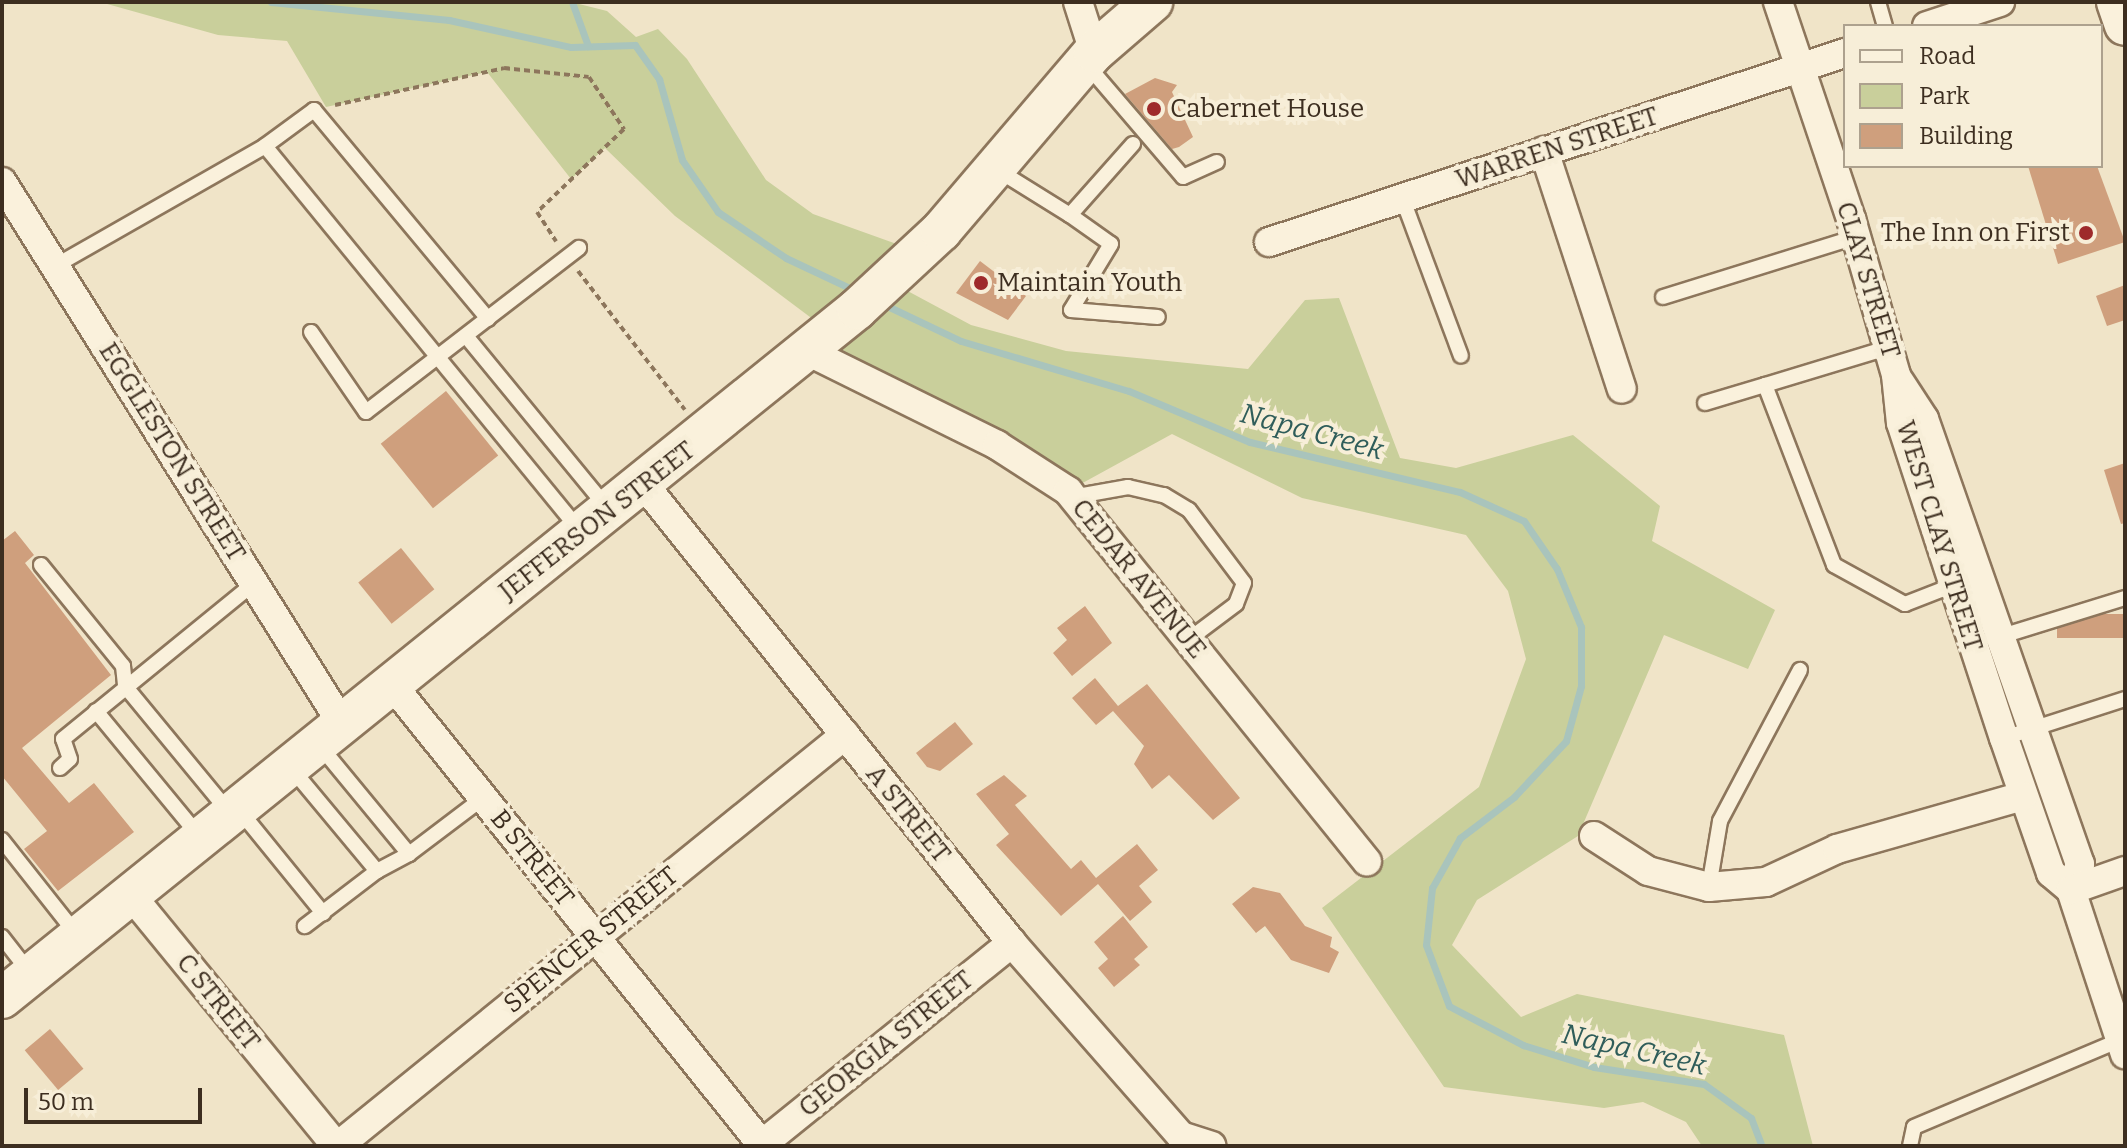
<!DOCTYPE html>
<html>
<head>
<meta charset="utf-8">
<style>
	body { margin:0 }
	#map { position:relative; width:2127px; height:1148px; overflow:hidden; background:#f0e4c8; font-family:Bitter,serif }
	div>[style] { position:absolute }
	.green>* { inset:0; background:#c9cf9b }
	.stream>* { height:7px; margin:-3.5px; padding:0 3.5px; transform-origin:3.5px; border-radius:3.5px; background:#a9c4bc }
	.building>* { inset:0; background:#cf9f7d; transform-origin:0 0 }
	.path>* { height:4px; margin-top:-2px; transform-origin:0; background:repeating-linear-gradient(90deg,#8d765c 0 6px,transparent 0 10px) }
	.roads { filter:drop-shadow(2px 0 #8d765c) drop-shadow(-2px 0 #8d765c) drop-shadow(0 2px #8d765c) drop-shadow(0 -2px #8d765c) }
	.service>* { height:14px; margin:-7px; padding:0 7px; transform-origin:7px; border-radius:7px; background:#faf1dc }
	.minor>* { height:28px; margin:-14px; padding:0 14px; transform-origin:14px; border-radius:14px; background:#faf1dc }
	.secondary>* { height:40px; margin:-20px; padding:0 20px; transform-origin:20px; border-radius:20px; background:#faf1dc }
	.dots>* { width:22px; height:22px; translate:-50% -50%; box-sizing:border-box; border:4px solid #f7eed8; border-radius:50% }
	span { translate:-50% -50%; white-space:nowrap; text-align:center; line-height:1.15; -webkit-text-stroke:8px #f7eed8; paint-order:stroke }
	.poi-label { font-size:26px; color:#3d2e20 }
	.left { translate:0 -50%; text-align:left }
	.right { translate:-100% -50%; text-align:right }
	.street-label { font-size:26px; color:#3d2e20 }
	.water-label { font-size:28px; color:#2f5d5a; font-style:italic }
	.frame { position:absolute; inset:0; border:4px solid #3d2e20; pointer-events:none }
	.legend { position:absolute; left:1843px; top:24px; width:260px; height:144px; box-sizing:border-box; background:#f7eed8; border:2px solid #ada18e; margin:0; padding:10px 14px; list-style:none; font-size:24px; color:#3d2e20 }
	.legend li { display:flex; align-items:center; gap:16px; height:40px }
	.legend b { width:40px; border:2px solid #ada18e }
	.scale { position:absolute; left:24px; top:1088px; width:178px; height:36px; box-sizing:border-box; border:4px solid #3d2e20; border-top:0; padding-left:10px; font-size:24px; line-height:28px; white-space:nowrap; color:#3d2e20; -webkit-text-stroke:6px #f7eed8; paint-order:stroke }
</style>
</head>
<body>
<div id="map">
	<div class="green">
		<div style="clip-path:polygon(100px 2px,571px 2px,607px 11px,636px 37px,658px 29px,687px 59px,766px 180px,813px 214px,919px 252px,889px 281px,971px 325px,1066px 351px,1248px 369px,1305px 300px,1339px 298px,1400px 458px,1456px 468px,1573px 435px,1660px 506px,1652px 541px,1775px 610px,1748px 669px,1664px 635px,1578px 836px,1477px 900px,1452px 945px,1521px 1017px,1577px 994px,1784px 1035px,1813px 1146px,1702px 1146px,1686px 1122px,1643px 1102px,1604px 1108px,1444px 1087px,1322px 908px,1479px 787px,1526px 659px,1508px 591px,1466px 535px,1302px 498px,1172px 434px,1068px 491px,798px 361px,830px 332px,675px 216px,605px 148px,571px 179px,487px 72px,326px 107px,287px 41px,218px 35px)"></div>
	</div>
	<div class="stream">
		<div style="left:271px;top:2px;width:179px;rotate:5.8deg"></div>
		<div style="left:449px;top:20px;width:125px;rotate:12.5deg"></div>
		<div style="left:571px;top:47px;width:64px;rotate:-1.8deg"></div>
		<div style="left:635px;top:45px;width:42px;rotate:54.8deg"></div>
		<div style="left:659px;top:79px;width:84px;rotate:74.1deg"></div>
		<div style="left:682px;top:160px;width:63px;rotate:55.3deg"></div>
		<div style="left:718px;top:212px;width:82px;rotate:34.1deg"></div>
		<div style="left:786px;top:258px;width:80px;rotate:25.3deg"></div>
		<div style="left:572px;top:2px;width:47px;rotate:70deg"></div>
		<div style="left:883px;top:304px;width:86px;rotate:25.4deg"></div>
		<div style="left:961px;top:341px;width:175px;rotate:16.6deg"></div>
		<div style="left:1129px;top:391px;width:131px;rotate:22.9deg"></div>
		<div style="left:1250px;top:442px;width:216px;rotate:13.4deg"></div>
		<div style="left:1460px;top:492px;width:70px;rotate:24.4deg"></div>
		<div style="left:1524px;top:521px;width:58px;rotate:55.5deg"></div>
		<div style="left:1557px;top:569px;width:63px;rotate:67.5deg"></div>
		<div style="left:1581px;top:627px;width:59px;rotate:90deg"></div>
		<div style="left:1581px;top:686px;width:57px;rotate:105.3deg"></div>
		<div style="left:1566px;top:741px;width:76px;rotate:132.9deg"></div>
		<div style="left:1514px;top:797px;width:68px;rotate:142.8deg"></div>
		<div style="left:1460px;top:838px;width:57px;rotate:119.2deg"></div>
		<div style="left:1432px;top:888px;width:57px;rotate:96deg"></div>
		<div style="left:1426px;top:945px;width:65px;rotate:69.3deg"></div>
		<div style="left:1449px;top:1006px;width:84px;rotate:27.8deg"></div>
		<div style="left:1523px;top:1045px;width:74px;rotate:17.2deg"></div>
		<div style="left:1594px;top:1067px;width:111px;rotate:8.8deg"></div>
		<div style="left:1704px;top:1084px;width:58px;rotate:35.9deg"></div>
		<div style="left:1751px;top:1118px;width:30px;rotate:69deg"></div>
	</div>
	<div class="building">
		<div style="clip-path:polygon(1155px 78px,1177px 85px,1172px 92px,1193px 137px,1179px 147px,1172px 149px,1125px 94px)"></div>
		<div style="clip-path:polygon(2028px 166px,2097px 166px,2125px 242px,2058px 264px)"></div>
		<div style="clip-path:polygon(980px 261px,1026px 296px,1008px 320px,956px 293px)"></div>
		<div style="clip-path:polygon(2125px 285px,2125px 320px,2107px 326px,2096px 296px)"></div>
		<div style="left:446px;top:391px;width:83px;height:84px;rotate:51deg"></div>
		<div style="clip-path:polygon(2125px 463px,2125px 523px,2121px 524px,2104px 470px)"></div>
		<div style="clip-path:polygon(15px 531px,34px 555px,25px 563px,111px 675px,22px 748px,69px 803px,94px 783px,134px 832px,58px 891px,24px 849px,47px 831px,2px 776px,2px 541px)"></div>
		<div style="left:401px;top:548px;width:53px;height:55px;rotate:51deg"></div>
		<div style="clip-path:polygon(1085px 606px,1112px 643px,1072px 676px,1053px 653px,1067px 640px,1057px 628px)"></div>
		<div style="left:2125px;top:614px;width:24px;height:68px;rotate:90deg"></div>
		<div style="clip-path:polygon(1095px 678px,1118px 706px,1147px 684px,1240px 798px,1213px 820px,1169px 775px,1152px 789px,1134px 764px,1144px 746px,1113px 711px,1096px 725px,1072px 698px)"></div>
		<div style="clip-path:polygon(955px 722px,973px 744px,940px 771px,927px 767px,916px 753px)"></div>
		<div style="clip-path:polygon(1004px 775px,1027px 796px,1015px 805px,1071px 869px,1081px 860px,1096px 878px,1137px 844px,1158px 870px,1139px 886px,1152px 902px,1130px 921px,1098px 884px,1061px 916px,996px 845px,1009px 834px,976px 794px)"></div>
		<div style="clip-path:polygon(1253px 887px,1280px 893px,1305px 926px,1332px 937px,1330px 947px,1339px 952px,1329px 973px,1291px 960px,1265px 926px,1256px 933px,1232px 904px)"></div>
		<div style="clip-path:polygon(1123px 916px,1148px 947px,1134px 959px,1140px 965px,1114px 987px,1098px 968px,1108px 959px,1094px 942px)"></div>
		<div style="left:50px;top:1029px;width:52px;height:33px;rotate:50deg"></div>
	</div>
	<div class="path">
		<div style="left:335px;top:105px;width:173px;rotate:-12.3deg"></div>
		<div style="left:504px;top:68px;width:85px;rotate:6deg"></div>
		<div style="left:589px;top:77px;width:63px;rotate:56.1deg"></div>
		<div style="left:624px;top:129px;width:120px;rotate:136.3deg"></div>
		<div style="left:537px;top:212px;width:35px;rotate:57deg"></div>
		<div style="left:578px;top:271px;width:175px;rotate:52.4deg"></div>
	</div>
	<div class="roads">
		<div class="service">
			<div style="left:1878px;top:2px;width:25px;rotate:74deg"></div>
			<div style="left:1088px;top:66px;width:146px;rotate:49.4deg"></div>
			<div style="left:1183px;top:177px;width:37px;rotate:-24deg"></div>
			<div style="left:265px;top:146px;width:495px;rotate:50.7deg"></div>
			<div style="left:996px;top:169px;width:87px;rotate:31.9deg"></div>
			<div style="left:1070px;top:215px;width:95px;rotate:-48.4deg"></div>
			<div style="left:1403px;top:200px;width:166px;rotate:69.6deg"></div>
			<div style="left:1070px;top:215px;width:50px;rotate:35.3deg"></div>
			<div style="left:1111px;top:244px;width:77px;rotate:121.2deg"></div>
			<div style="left:1071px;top:310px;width:87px;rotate:4.6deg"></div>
			<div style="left:55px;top:266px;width:242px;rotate:-29.7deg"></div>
			<div style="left:265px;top:146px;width:61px;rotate:-36.3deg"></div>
			<div style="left:314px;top:110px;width:272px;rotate:50.2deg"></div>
			<div style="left:1663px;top:297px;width:202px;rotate:-17.3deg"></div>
			<div style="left:311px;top:332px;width:97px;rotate:55.5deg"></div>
			<div style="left:366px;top:412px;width:269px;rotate:-37.6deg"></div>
			<div style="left:466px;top:336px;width:224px;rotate:50.6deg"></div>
			<div style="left:1887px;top:348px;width:127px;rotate:163.1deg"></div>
			<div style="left:1765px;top:385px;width:193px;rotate:69deg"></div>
			<div style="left:1834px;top:565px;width:81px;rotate:28.8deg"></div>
			<div style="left:1905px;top:604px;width:53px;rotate:-21.2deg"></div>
			<div style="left:1705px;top:403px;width:63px;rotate:-16.7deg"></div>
			<div style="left:1072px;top:497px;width:57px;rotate:-10.1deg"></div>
			<div style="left:1128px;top:487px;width:37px;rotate:13deg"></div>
			<div style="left:1164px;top:495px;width:29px;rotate:31deg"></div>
			<div style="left:1189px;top:510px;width:91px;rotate:53deg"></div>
			<div style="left:1244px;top:583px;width:22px;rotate:111deg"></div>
			<div style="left:1236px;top:604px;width:60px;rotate:143.1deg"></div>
			<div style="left:41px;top:565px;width:130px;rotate:50.9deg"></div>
			<div style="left:123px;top:666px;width:20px;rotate:84deg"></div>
			<div style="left:125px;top:686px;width:162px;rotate:50.5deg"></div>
			<div style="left:2002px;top:636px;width:129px;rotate:-17.2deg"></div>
			<div style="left:96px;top:711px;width:163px;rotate:50.5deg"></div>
			<div style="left:2004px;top:738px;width:127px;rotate:-17.9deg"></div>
			<div style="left:320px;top:746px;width:140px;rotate:50.5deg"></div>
			<div style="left:409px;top:854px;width:93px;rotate:-37.1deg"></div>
			<div style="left:60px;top:768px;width:13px;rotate:-42deg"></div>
			<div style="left:70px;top:759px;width:21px;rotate:-109deg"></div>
			<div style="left:63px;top:739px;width:247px;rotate:-39.2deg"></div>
			<div style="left:292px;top:769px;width:133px;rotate:50.2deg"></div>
			<div style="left:377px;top:871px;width:91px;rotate:142.6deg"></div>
			<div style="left:240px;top:811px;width:132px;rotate:50.9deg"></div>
			<div style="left:2px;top:840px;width:121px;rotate:51.7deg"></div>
			<div style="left:377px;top:871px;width:36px;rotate:-28deg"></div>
			<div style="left:1709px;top:887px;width:67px;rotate:-80.5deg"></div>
			<div style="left:1720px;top:821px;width:171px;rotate:-62.1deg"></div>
			<div style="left:2px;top:937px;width:46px;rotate:52.1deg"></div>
			<div style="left:1910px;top:1146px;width:19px;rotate:-78deg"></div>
			<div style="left:1914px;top:1127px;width:224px;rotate:-22.9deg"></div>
		</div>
		<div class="minor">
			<div style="left:1078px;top:2px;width:52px;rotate:72.3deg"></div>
			<div style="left:1778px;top:2px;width:229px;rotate:71.4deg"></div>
			<div style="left:1851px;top:219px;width:162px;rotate:73.9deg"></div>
			<div style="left:1896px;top:375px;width:48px;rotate:84.1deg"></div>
			<div style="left:1901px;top:423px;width:331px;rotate:71.9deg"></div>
			<div style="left:2004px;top:738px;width:143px;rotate:70.8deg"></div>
			<div style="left:2051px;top:873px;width:26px;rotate:40deg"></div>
			<div style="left:2071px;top:890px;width:173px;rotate:71.8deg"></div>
			<div style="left:1927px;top:26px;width:77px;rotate:-18.2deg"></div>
			<div style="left:1544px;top:151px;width:250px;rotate:71.9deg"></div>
			<div style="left:2px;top:182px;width:638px;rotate:57.88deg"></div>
			<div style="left:1269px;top:242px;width:606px;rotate:-18.17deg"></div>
			<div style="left:807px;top:351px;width:212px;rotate:26.3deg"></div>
			<div style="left:997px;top:445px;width:85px;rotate:32.9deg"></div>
			<div style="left:1068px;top:491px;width:476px;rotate:51.1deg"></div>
			<div style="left:1900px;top:382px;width:44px;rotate:57deg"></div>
			<div style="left:1924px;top:419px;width:472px;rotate:70.7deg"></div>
			<div style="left:2080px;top:864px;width:28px;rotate:109deg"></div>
			<div style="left:645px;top:486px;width:586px;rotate:51.23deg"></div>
			<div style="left:1012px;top:943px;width:257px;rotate:48.8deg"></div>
			<div style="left:1181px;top:1136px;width:32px;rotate:18deg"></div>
			<div style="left:390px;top:682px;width:595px;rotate:51.2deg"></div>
			<div style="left:1594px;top:836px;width:64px;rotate:32.9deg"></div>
			<div style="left:1648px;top:871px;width:63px;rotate:14.7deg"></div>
			<div style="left:1709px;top:887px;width:57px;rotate:-5deg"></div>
			<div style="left:1766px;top:882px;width:78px;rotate:-24.9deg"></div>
			<div style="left:1837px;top:849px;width:193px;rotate:-15.9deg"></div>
			<div style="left:2071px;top:890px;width:57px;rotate:-19.4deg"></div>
			<div style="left:130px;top:894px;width:325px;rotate:50.7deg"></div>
			<div style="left:338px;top:1146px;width:653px;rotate:-39.03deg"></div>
			<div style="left:760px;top:1146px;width:324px;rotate:-38.9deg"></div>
		</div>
		<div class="secondary">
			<div style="left:2117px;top:2px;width:24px;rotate:71deg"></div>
			<div style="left:2px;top:998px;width:1098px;rotate:-38.86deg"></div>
			<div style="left:857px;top:309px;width:115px;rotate:-42.9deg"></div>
			<div style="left:941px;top:231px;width:235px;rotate:-49.5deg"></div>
			<div style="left:1094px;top:52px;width:77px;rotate:-40.8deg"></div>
		</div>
	</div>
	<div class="dots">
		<div style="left:1154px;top:109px;background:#9e2a2b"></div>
		<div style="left:2086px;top:233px;background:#9e2a2b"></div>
		<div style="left:981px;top:283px;background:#9e2a2b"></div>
	</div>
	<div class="poi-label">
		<span class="left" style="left:1170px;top:109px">Cabernet House</span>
		<span class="right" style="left:2070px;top:233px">The Inn on First</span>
		<span class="left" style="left:997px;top:283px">Maintain Youth</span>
	</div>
	<div class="street-label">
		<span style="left:1557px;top:148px;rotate:-18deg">WARREN STREET</span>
		<span style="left:1868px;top:280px;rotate:73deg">CLAY STREET</span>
		<span style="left:172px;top:452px;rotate:58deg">EGGLESTON STREET</span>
		<span style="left:597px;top:521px;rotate:-38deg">JEFFERSON STREET</span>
		<span style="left:1939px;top:536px;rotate:73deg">WEST CLAY STREET</span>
		<span style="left:1139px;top:579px;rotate:51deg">CEDAR AVENUE</span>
		<span style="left:908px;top:814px;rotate:51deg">A STREET</span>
		<span style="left:532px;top:858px;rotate:51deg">B STREET</span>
		<span style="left:591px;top:940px;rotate:-39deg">SPENCER STREET</span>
		<span style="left:218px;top:1002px;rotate:51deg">C STREET</span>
		<span style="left:886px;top:1044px;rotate:-39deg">GEORGIA STREET</span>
	</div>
	<div class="water-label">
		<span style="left:1312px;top:432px;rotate:15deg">Napa Creek</span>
		<span style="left:1634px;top:1050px;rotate:13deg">Napa Creek</span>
	</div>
	<div class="frame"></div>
	<ul class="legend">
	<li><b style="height:10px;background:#faf1dc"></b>Road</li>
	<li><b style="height:22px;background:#c9cf9b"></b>Park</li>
	<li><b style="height:22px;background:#cf9f7d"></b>Building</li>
	</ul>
	<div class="scale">50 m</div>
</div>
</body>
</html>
